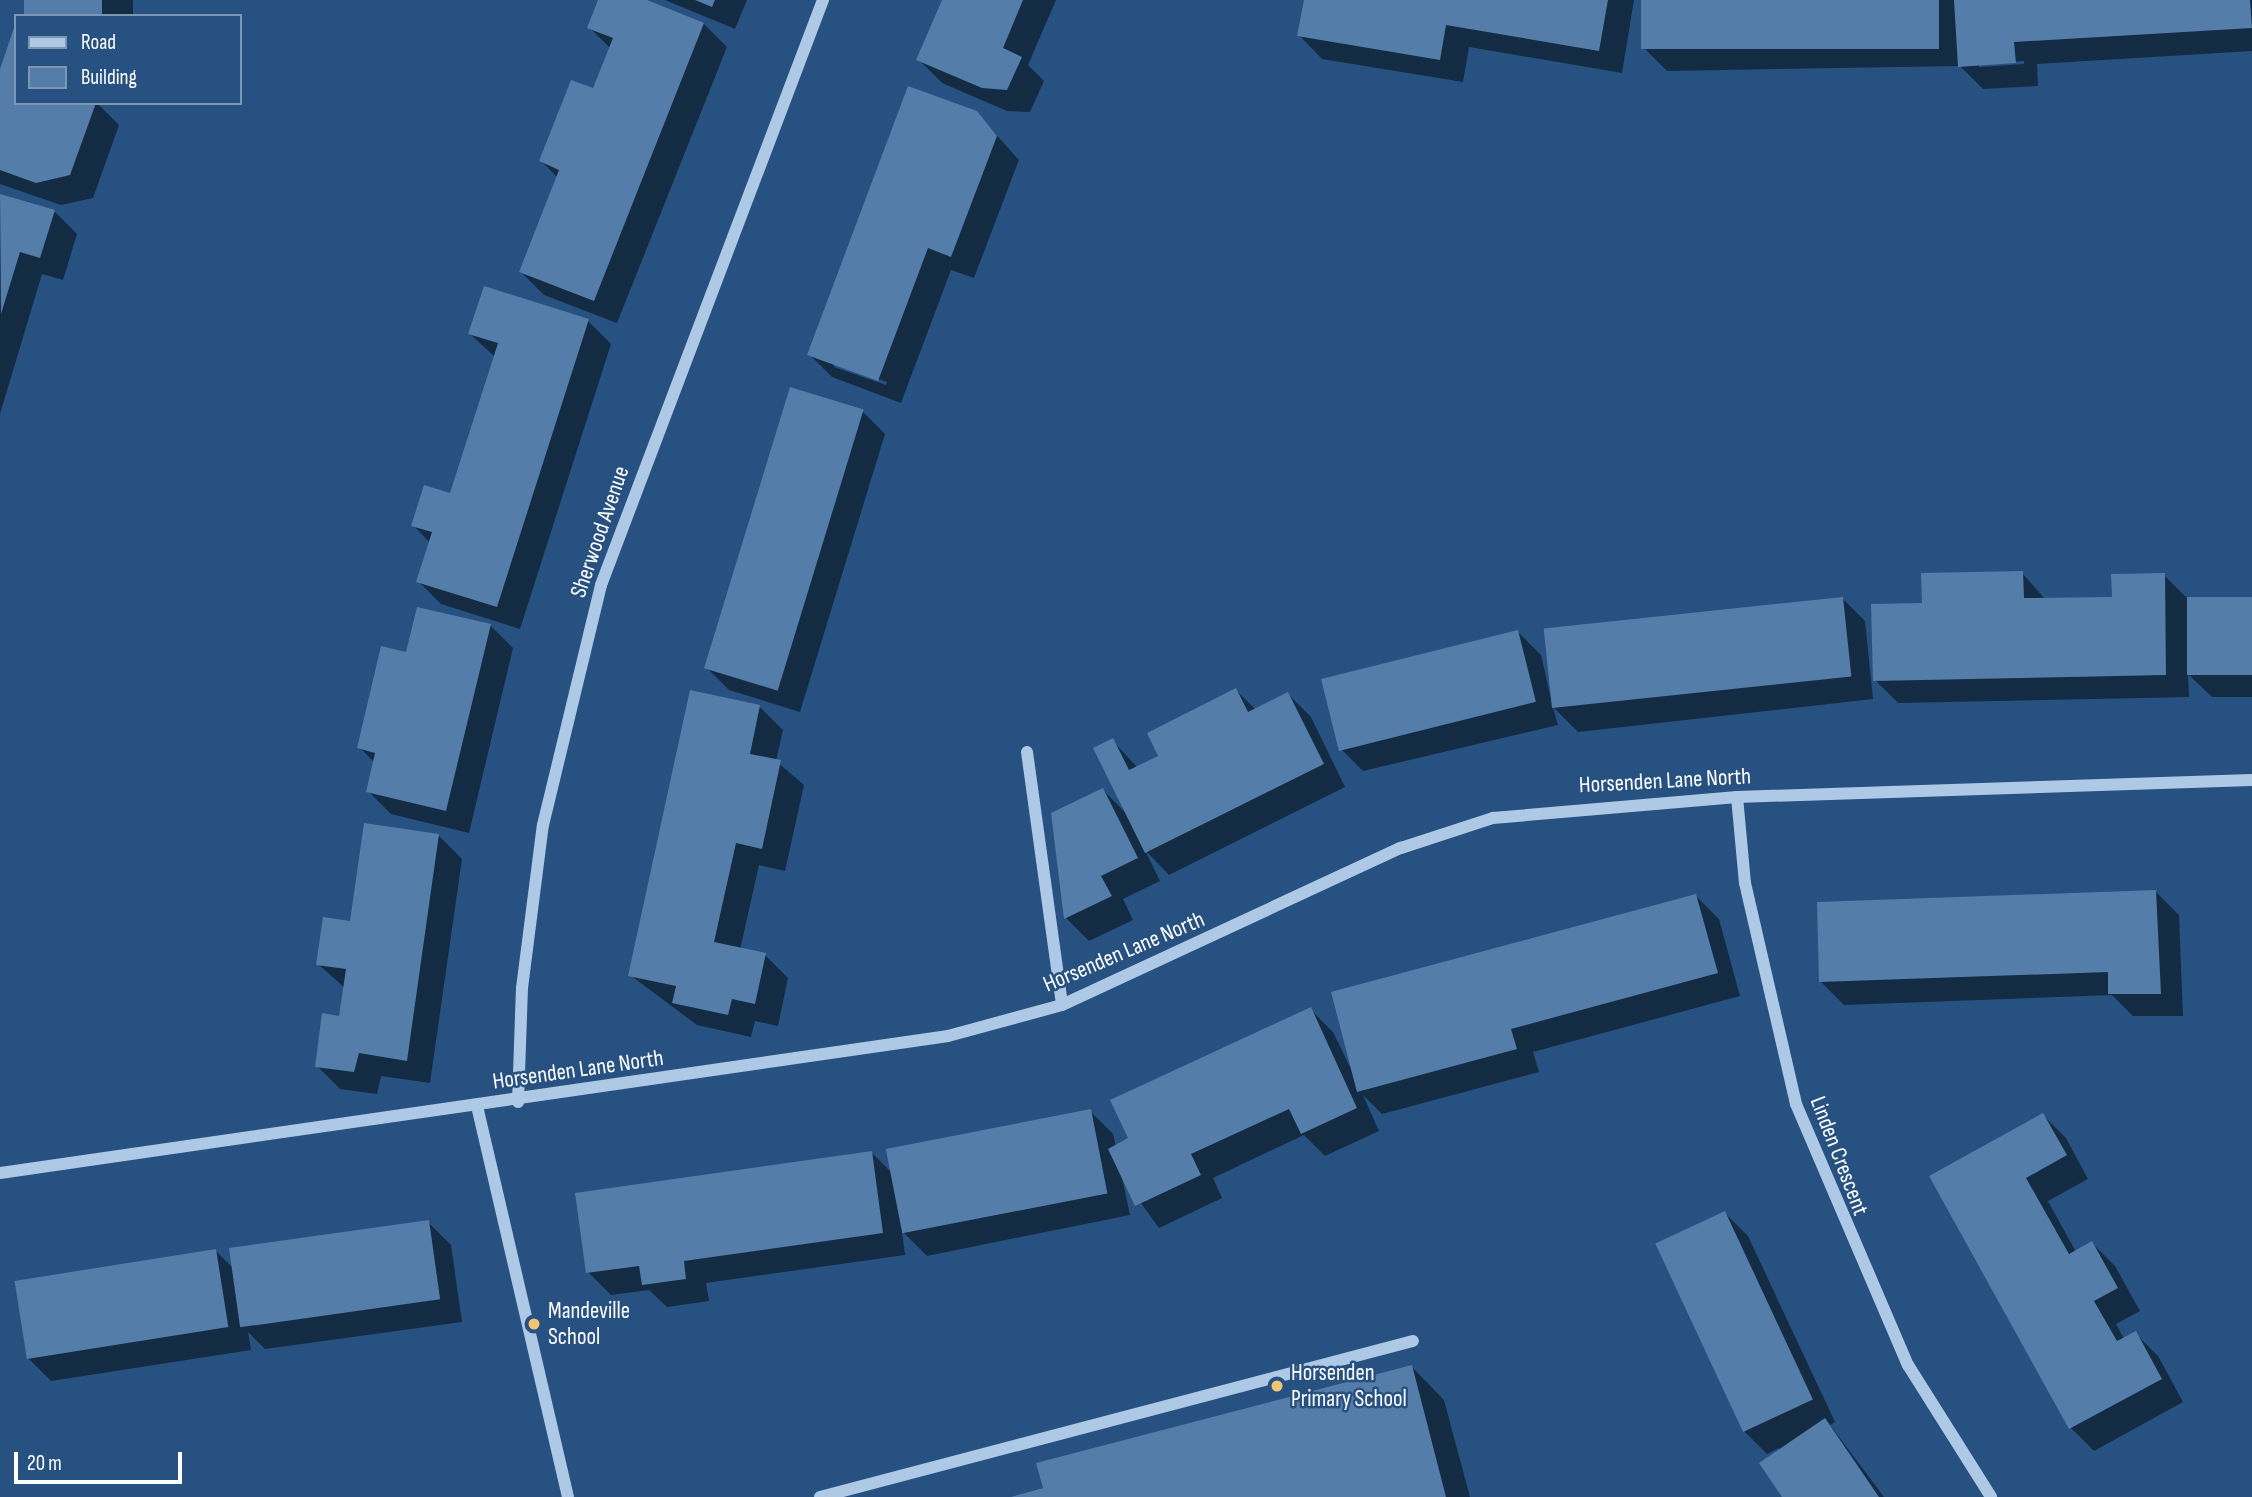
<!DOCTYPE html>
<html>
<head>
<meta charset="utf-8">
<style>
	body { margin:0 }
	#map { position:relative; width:2252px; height:1497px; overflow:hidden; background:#275180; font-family:"Sofia Sans Condensed",sans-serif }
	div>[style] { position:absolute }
	.shadow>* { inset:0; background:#0007; transform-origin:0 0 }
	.building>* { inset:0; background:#547daa; transform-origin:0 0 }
	.minor>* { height:12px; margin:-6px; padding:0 6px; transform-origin:6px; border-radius:6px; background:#aec9e6 }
	.dots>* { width:19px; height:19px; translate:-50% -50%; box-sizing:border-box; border:4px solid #275180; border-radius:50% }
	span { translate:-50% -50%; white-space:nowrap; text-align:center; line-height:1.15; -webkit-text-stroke:5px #275180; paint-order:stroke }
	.street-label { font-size:23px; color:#fff }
	.poi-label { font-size:23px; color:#fff }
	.left { translate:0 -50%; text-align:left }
	.legend { position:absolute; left:14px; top:14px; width:228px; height:91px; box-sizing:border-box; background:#275180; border:2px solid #7d97b3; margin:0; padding:9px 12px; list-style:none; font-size:21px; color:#fff }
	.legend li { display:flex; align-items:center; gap:14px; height:35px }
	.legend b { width:35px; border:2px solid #7d97b3 }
	.scale { position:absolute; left:14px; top:1452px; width:168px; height:32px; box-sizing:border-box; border:4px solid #fff; border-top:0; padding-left:9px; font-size:21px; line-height:24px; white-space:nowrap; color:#fff; -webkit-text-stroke:5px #275180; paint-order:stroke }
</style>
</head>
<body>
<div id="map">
	<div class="shadow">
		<div style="left:26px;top:0;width:107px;height:17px"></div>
		<div style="clip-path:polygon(599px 0,642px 0,704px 24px,727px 47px,617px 323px,544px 295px,521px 272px,558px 178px,541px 161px,594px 91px,611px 49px,589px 27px)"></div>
		<div style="clip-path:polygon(665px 0,747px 0,735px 29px)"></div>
		<div style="clip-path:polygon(944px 0,1056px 0,1028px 65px,1044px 81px,1030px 112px,1007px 111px,942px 83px,919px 60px)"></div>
		<div style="clip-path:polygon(1305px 0,1634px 0,1622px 73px,1469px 47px,1463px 82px,1322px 59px,1299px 35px)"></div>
		<div style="clip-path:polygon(evenodd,1643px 0,2252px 0,2252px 51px,2037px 64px,2038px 86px,1983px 89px,1960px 66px,1667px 71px,1644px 48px,1643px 0,2024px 61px,2024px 64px,1979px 67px,1979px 64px,2024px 61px)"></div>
		<div style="clip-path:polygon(16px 29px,16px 103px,97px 103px,119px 125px,93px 198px,61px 205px,0 184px,0 74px)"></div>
		<div style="clip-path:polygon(evenodd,976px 112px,1019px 160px,974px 278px,951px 270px,901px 403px,832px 377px,809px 354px,976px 112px,834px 363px,887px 382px,886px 385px,834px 367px,834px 363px)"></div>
		<div style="clip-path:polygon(0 195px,54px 211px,77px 234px,63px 280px,42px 274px,0 414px)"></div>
		<div style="clip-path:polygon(588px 321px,611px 344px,520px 629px,441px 604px,418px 581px,430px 543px,413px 525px,451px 495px,495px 357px,470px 334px)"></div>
		<div style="clip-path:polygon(862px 411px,885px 434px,800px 712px,729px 690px,706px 667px)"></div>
		<div style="clip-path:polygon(2022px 573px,2046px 600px,2113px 598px,2164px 575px,2187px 598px,2252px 598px,2252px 697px,2212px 697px,2188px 674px,2189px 697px,1898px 703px,1875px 680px,1924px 605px)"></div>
		<div style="clip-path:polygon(1842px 598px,1865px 621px,1873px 699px,1578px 732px,1553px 707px,1558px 725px,1363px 771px,1340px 748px,1518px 632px,1541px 655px,1552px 703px)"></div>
		<div style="clip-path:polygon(490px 625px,513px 648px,469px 833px,391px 814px,368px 791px,375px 763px,359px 747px,407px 654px)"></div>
		<div style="clip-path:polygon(1236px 690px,1256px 710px,1288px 694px,1311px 717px,1345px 787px,1169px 875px,1145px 850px,1160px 881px,1123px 899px,1133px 920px,1089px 941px,1066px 918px,1053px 814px,1103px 790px,1127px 814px,1112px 740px,1138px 768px,1160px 757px)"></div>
		<div style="clip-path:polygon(760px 707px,783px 730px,776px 761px,804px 785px,785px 871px,759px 865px,740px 950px,765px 955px,788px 978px,778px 1026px,755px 1021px,751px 1037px,697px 1025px,630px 975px)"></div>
		<div style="clip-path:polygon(439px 836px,462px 859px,430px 1083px,381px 1076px,377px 1094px,340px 1089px,317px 1066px,341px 1018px,345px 988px,318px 964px)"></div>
		<div style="clip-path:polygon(2156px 892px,2179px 915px,2183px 1016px,2133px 1016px,2112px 995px,1844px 1005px,1821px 982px)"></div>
		<div style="clip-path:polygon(1696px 896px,1719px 919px,1740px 996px,1533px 1052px,1539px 1072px,1382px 1114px,1363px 1095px,1379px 1131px,1325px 1156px,1304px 1135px,1213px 1178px,1222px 1198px,1159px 1228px,1122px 1177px,1130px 1215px,927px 1256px,902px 1231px,905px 1255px,706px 1283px,709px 1301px,667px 1307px,649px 1290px,611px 1295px,588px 1272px,871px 1152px,892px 1173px,1090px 1111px,1113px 1134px,1116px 1147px,1310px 1009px,1333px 1032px,1352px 1071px)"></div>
		<div style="clip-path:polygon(2043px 1115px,2066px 1138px,2088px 1179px,2048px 1201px,2076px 1252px,2092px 1243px,2115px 1266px,2140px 1311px,2116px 1324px,2124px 1339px,2135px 1333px,2158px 1356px,2183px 1402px,2094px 1451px,2071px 1428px,1932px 1177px)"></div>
		<div style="clip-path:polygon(1725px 1213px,1748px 1236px,1835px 1422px,1830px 1425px,1884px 1497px,1784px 1497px,1779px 1448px,1767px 1454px,1744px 1431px)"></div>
		<div style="clip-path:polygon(428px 1222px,451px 1245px,462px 1322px,265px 1349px,248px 1332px,251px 1350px,51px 1381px,28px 1358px,216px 1251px,234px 1269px)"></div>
		<div style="clip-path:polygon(1411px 1366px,1444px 1400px,1470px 1497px,1015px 1497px)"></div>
	</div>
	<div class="building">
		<div style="left:24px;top:0;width:78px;height:17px"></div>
		<div style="clip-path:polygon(598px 0,647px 0,704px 23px,594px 301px,519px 272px,559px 170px,539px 161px,571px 80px,593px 88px,613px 38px,587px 28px)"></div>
		<div style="clip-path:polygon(695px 0,715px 0,712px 7px)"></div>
		<div style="clip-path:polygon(942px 0,1023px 0,1003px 48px,1022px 57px,1007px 90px,982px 88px,916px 60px)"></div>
		<div style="clip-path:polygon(1304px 0,1608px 0,1599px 51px,1446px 25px,1440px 60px,1297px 36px)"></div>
		<div style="left:1641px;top:0;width:298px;height:49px"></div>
		<div style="clip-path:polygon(1954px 0,2250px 0,2252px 28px,2014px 42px,2016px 63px,1958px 67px)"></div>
		<div style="clip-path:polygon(15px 25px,16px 103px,96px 103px,70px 175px,36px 183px,0 170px,0 69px)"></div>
		<div style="clip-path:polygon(908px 86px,977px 111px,997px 136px,951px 257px,928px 248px,878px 381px,807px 355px)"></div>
		<div style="clip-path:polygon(0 194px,55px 210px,40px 258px,20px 252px,1px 314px)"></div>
		<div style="clip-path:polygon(484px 286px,589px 319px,497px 607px,416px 582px,432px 532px,411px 526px,424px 485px,450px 493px,498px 343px,468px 334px)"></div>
		<div style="left:790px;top:387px;width:77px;height:294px;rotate:17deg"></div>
		<div style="clip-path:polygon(2023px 571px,2024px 598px,2112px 597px,2111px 574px,2165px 573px,2166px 675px,1873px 681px,1871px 604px,1922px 603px,1921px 573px)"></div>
		<div style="left:1843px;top:597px;width:80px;height:301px;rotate:84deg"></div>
		<div style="left:2187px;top:597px;width:65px;height:78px"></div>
		<div style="clip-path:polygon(417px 607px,491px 624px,446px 811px,366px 792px,375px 753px,357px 748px,381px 646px,406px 652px)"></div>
		<div style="left:1518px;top:630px;width:74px;height:203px;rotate:76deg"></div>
		<div style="clip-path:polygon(1236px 688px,1248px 712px,1288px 692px,1324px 764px,1145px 853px,1093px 748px,1113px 738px,1129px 770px,1158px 756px,1147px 733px)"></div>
		<div style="clip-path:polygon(690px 690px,760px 705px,750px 754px,781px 760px,762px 849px,736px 843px,714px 942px,766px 953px,755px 1004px,732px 999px,728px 1015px,672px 1003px,676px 986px,628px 976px)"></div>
		<div style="clip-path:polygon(1103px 788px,1138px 858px,1101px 876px,1112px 896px,1064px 919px,1051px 813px)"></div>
		<div style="clip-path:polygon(364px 823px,439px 834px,407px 1061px,359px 1053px,354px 1072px,315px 1067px,322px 1013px,339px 1016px,346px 969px,316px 965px,323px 917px,350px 921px)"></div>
		<div style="clip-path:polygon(2156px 890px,2161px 994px,2108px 994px,2108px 972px,1819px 982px,1817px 902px)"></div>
		<div style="clip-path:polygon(1696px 894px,1718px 973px,1511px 1029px,1517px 1049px,1357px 1092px,1331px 992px)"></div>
		<div style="clip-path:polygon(1311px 1007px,1357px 1108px,1301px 1134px,1289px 1109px,1191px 1154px,1201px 1175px,1135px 1206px,1108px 1149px,1128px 1138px,1110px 1100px)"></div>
		<div style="left:1091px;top:1109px;width:86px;height:209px;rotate:79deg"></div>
		<div style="clip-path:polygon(2043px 1113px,2067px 1155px,2026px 1178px,2069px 1254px,2092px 1241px,2118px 1288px,2094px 1301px,2117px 1341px,2136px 1331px,2162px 1379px,2069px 1429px,1929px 1176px)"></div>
		<div style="clip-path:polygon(872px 1151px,883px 1233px,684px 1261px,686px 1279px,642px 1285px,639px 1266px,586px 1273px,575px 1193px)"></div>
		<div style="left:1725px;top:1211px;width:208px;height:77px;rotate:65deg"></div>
		<div style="left:429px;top:1220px;width:80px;height:202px;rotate:82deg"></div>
		<div style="left:216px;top:1249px;width:79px;height:204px;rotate:81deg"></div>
		<div style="clip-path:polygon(1412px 1365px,1446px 1497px,1011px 1497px,1043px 1488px,1036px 1463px)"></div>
		<div style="clip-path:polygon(1825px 1418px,1879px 1497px,1782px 1497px,1759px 1463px)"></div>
	</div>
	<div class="minor">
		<div style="left:1027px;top:752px;width:255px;rotate:82.1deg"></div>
		<div style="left:1737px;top:797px;width:86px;rotate:84.7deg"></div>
		<div style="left:1745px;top:883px;width:227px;rotate:77deg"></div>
		<div style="left:1796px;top:1104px;width:284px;rotate:66.8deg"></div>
		<div style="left:1908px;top:1365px;width:156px;rotate:57.8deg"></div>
		<div style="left:518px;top:1102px;width:114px;rotate:-88deg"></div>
		<div style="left:522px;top:988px;width:164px;rotate:-82.7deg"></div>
		<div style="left:543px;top:825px;width:247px;rotate:-76.4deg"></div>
		<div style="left:601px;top:585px;width:626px;rotate:-69.22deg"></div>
		<div style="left:477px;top:1106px;width:401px;rotate:76.9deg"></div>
		<div style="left:0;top:1173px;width:958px;rotate:-8.22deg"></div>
		<div style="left:948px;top:1036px;width:118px;rotate:-15.2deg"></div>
		<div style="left:1062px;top:1005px;width:374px;rotate:-24.9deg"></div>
		<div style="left:1401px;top:848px;width:97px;rotate:-18.1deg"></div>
		<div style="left:1493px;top:818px;width:245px;rotate:-4.9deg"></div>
		<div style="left:1737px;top:797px;width:515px;rotate:-1.89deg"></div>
		<div style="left:820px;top:1497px;width:613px;rotate:-14.74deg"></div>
	</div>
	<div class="dots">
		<div style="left:534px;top:1324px;background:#eec674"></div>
		<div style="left:1277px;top:1386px;background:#eec674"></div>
	</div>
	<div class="street-label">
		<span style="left:600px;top:532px;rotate:-71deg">Sherwood Avenue</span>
		<span style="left:1665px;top:781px;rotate:-3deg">Horsenden Lane North</span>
		<span style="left:1124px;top:952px;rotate:-23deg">Horsenden Lane North</span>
		<span style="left:578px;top:1070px;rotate:-8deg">Horsenden Lane North</span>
		<span style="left:1839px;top:1156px;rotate:69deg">Linden Crescent</span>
	</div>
	<div class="poi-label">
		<span class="left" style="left:548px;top:1324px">Mandeville<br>School</span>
		<span class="left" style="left:1291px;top:1386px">Horsenden<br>Primary School</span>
	</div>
	<ul class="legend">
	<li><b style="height:9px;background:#aec9e6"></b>Road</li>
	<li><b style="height:19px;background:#547daa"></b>Building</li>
	</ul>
	<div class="scale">20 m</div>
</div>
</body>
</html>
